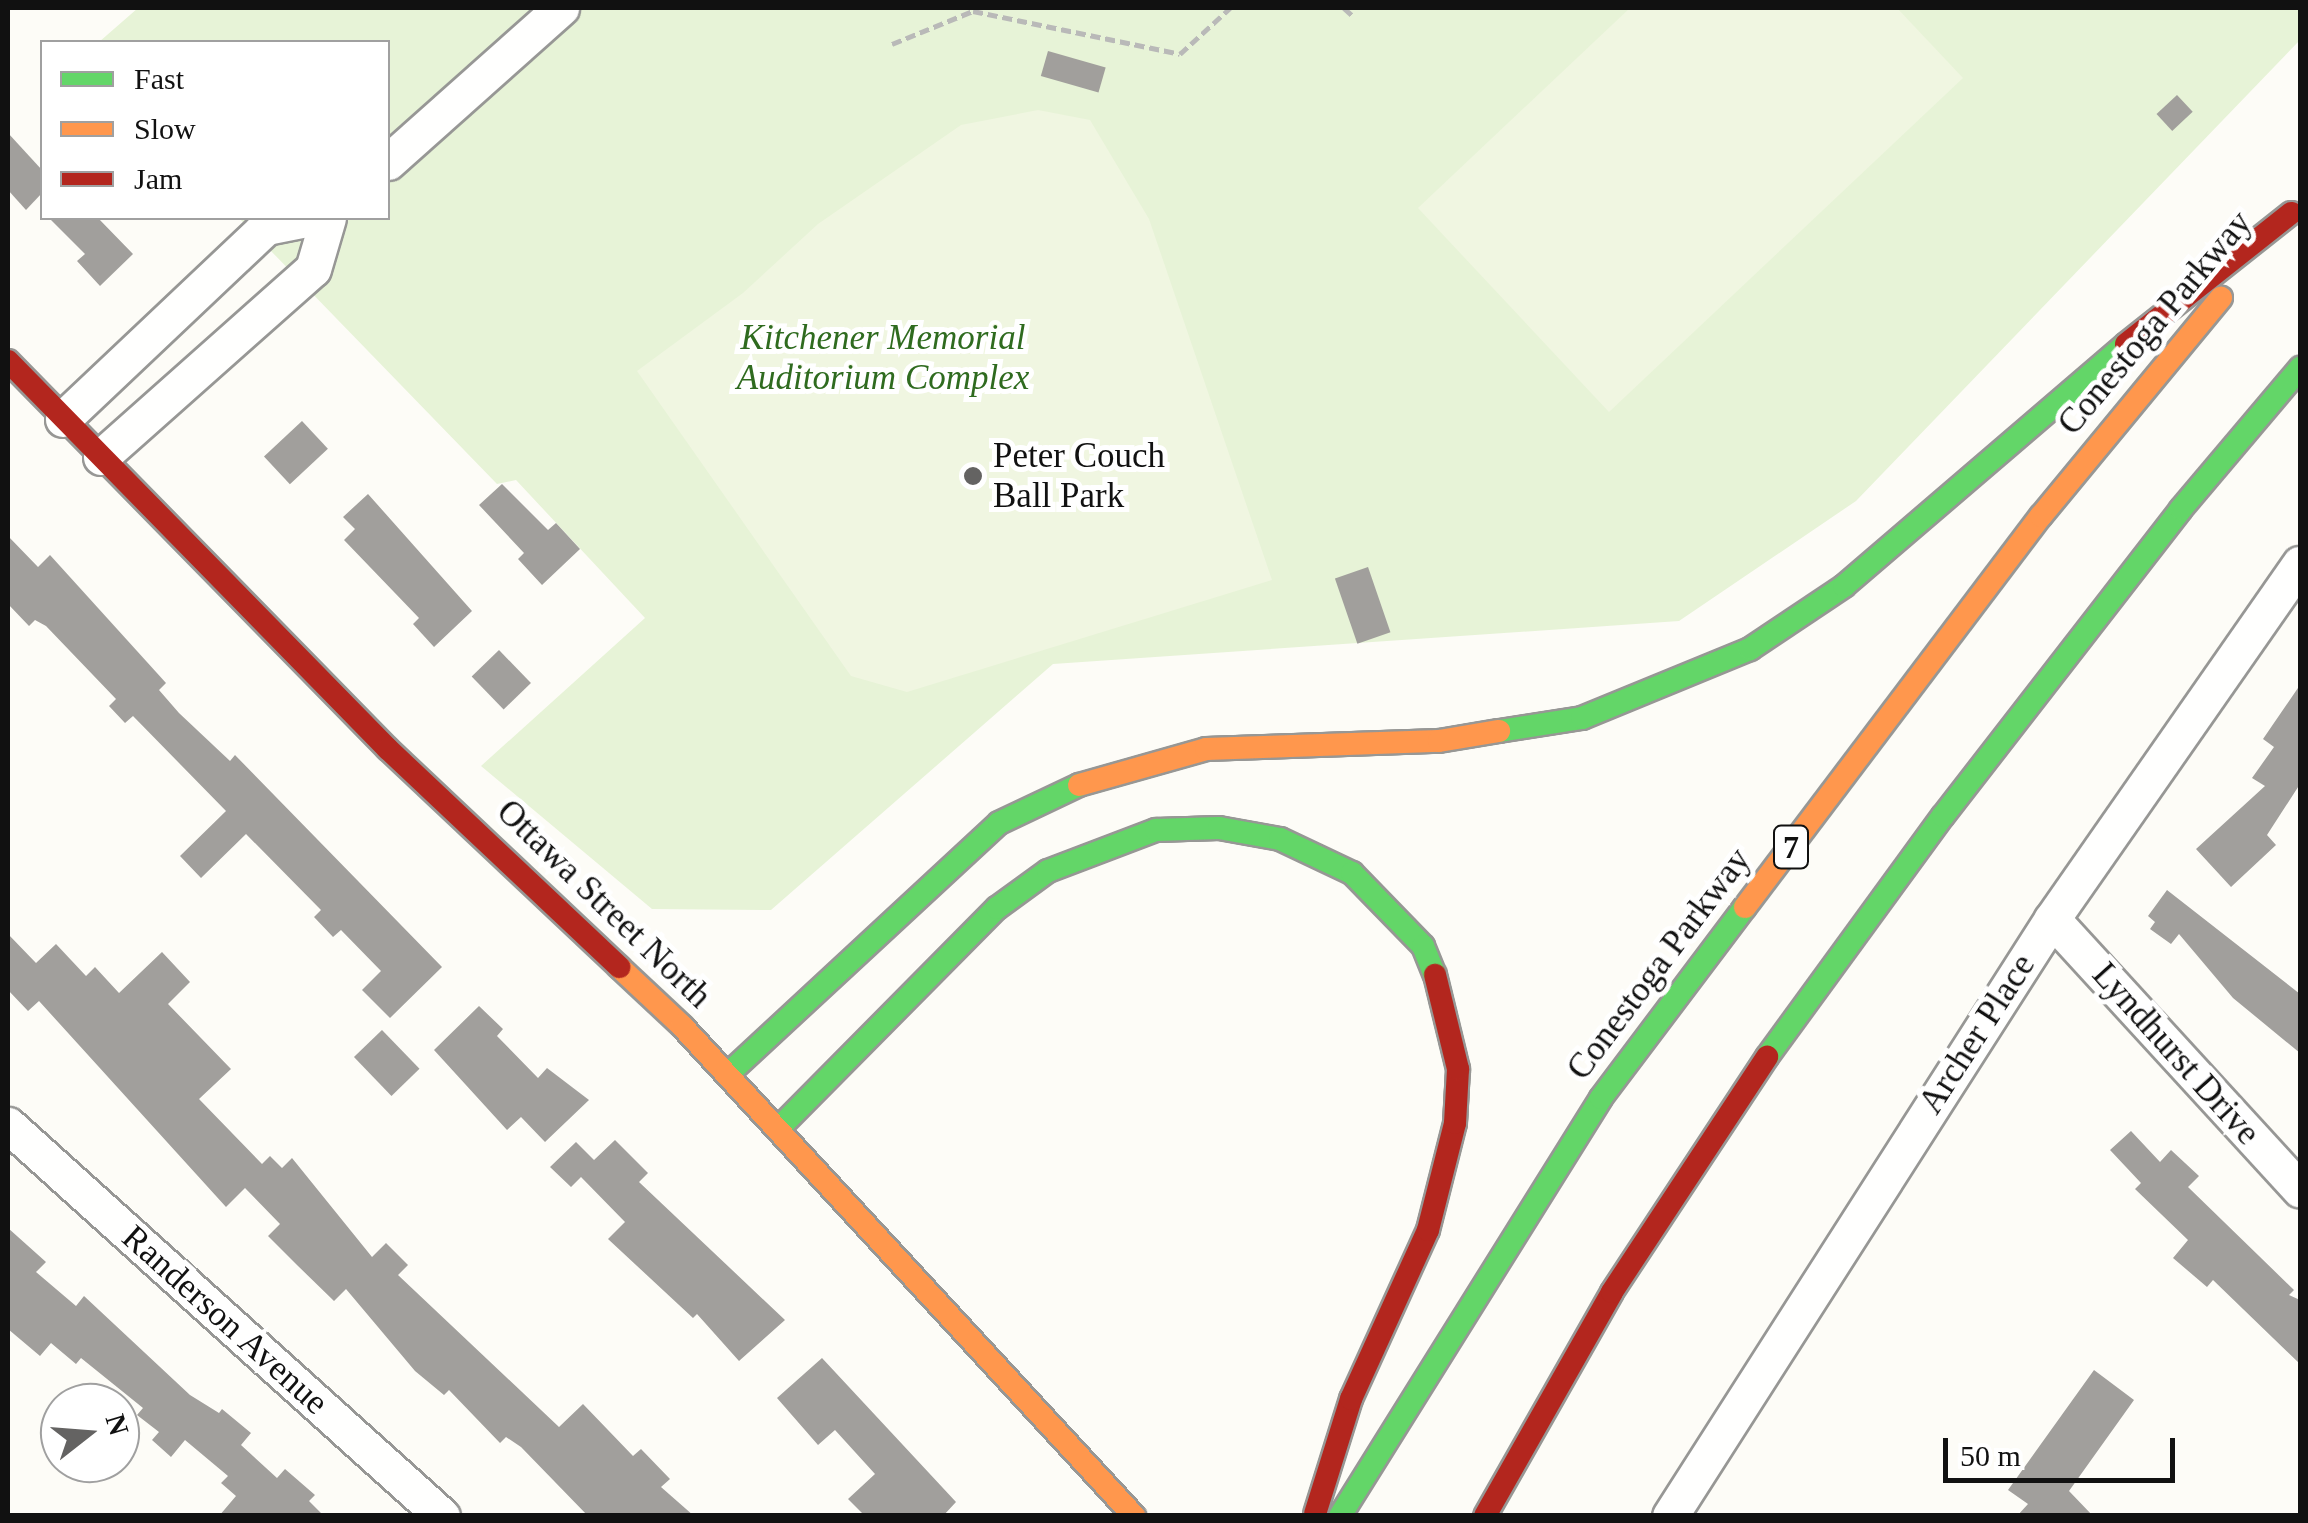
<!DOCTYPE html>
<html>
<head>
<meta charset="utf-8">
<style>
	body { margin:0 }
	#map { position:relative; width:2308px; height:1523px; overflow:hidden; background:#fdfcf7; font-family:"Times New Roman",serif }
	div>[style] { position:absolute }
	.green>* { inset:0; background:#e7f3d7 }
	.pitch>* { inset:0; background:#f0f6e1 }
	.building>* { inset:0; background:#a19f9c; transform-origin:0 0 }
	.path>* { height:5px; margin-top:-2.5px; transform-origin:0; background:repeating-linear-gradient(90deg,#b9b9b8 0 10px,transparent 0 15px) }
	.roads { filter:drop-shadow(2px 0 #979795) drop-shadow(-2px 0 #979795) drop-shadow(0 2px #979795) drop-shadow(0 -2px #979795) }
	.street>* { height:35px; margin:-17.5px; padding:0 17.5px; transform-origin:17.5px; border-radius:17.5px; background:#fffffe }
	.fast>* { height:22px; margin:-11px; padding:0 11px; transform-origin:11px; border-radius:11px; background:#63d668 }
	.slow>* { height:22px; margin:-11px; padding:0 11px; transform-origin:11px; border-radius:11px; background:#ff974d }
	.jam>* { height:22px; margin:-11px; padding:0 11px; transform-origin:11px; border-radius:11px; background:#b3261e }
	.dots>* { width:28px; height:28px; translate:-50% -50%; box-sizing:border-box; border:5px solid #fff; border-radius:50% }
	span { translate:-50% -50%; white-space:nowrap; text-align:center; line-height:1.15; -webkit-text-stroke:10px #fff; paint-order:stroke }
	.shield-label span { padding:2px 8px; background:#fff; border:2px solid; border-radius:8px; -webkit-text-stroke-width:0 }
	.shield-label { font-size:32px; color:#111; font-weight:700 }
	.street-label { font-size:35px; color:#111 }
	.park-label { font-size:35px; color:#2f6b1f; font-style:italic }
	.poi-label { font-size:35px; color:#111 }
	.left { translate:0 -50%; text-align:left }
	.frame { position:absolute; inset:0; border:10px solid #111; pointer-events:none }
	.legend { position:absolute; left:40px; top:40px; width:350px; height:180px; box-sizing:border-box; background:#fff; border:2px solid #a0a0a0; margin:0; padding:12px 18px; list-style:none; font-size:30px; color:#111 }
	.legend li { display:flex; align-items:center; gap:20px; height:50px }
	.legend b { width:50px; border:2px solid #a0a0a0 }
	.north { position:absolute; left:40px; top:1383px; width:100px; height:100px; box-sizing:border-box; background:#fff; border:2px solid #a0a0a0; border-radius:50%; rotate:73deg; font-size:28px; font-weight:700; line-height:40px; text-align:center; color:#111 }
	.north::after { content:''; display:block; margin:auto; width:35px; height:45px; background:#646362; clip-path:polygon(50% 0,100% 100%,50% 72%,0 100%) }
	.scale { position:absolute; left:1943px; top:1438px; width:232px; height:45px; box-sizing:border-box; border:5px solid #111; border-top:0; padding-left:12px; font-size:30px; line-height:35px; white-space:nowrap; color:#111; -webkit-text-stroke:8px #fff; paint-order:stroke }
</style>
</head>
<body>
<div id="map">
	<div class="green">
		<div style="clip-path:polygon(138px 8px,2300px 8px,2300px 40px,1856px 501px,1679px 621px,1053px 664px,771px 910px,652px 909px,481px 766px,645px 618px,516px 480px,497px 484px,239px 218px,388px 218px,388px 42px,99px 42px)"></div>
	</div>
	<div class="pitch">
		<div style="clip-path:polygon(1630px 8px,1897px 8px,1963px 78px,1609px 412px,1418px 208px)"></div>
		<div style="clip-path:polygon(1038px 110px,1090px 120px,1149px 219px,1272px 580px,907px 692px,851px 676px,637px 371px,743px 293px,818px 224px,961px 125px)"></div>
	</div>
	<div class="building">
		<div style="left:1048px;top:51px;width:60px;height:26px;rotate:16deg"></div>
		<div style="left:2177px;top:95px;width:23px;height:28px;rotate:47deg"></div>
		<div style="clip-path:polygon(8px 133px,42px 170px,42px 193px,26px 210px,8px 190px)"></div>
		<div style="clip-path:polygon(49px 218px,98px 218px,133px 254px,100px 286px,77px 261px,85px 254px)"></div>
		<div style="left:302px;top:421px;width:38px;height:52px;rotate:47deg"></div>
		<div style="clip-path:polygon(502px 484px,548px 530px,556px 523px,580px 549px,542px 585px,518px 559px,524px 553px,479px 505px)"></div>
		<div style="clip-path:polygon(368px 494px,472px 611px,434px 647px,413px 624px,419px 618px,344px 540px,355px 529px,343px 517px)"></div>
		<div style="clip-path:polygon(8px 536px,38px 567px,50px 555px,166px 683px,159px 690px,179px 713px,230px 761px,235px 755px,442px 967px,390px 1018px,362px 990px,381px 971px,341px 930px,333px 937px,314px 917px,321px 910px,246px 834px,201px 878px,180px 856px,226px 811px,133px 716px,125px 723px,109px 706px,116px 699px,46px 626px,35px 620px,29px 626px,8px 604px)"></div>
		<div style="left:1368px;top:567px;width:69px;height:35px;rotate:71deg"></div>
		<div style="left:499px;top:650px;width:46px;height:38px;rotate:46deg"></div>
		<div style="clip-path:polygon(2300px 685px,2300px 784px,2267px 835px,2276px 845px,2231px 887px,2196px 849px,2265px 786px,2252px 778px,2274px 747px,2263px 739px)"></div>
		<div style="clip-path:polygon(2167px 890px,2300px 994px,2300px 1053px,2233px 998px,2179px 934px,2171px 944px,2150px 929px,2155px 922px,2148px 916px)"></div>
		<div style="clip-path:polygon(8px 934px,36px 963px,56px 944px,86px 976px,95px 967px,119px 993px,162px 952px,190px 982px,168px 1004px,231px 1069px,199px 1099px,262px 1164px,270px 1156px,282px 1168px,292px 1158px,372px 1257px,386px 1243px,408px 1265px,398px 1275px,559px 1427px,583px 1404px,633px 1456px,641px 1449px,670px 1479px,661px 1487px,694px 1516px,588px 1516px,521px 1447px,506px 1437px,500px 1443px,449px 1390px,444px 1395px,415px 1371px,346px 1289px,334px 1301px,297px 1265px,268px 1236px,280px 1224px,245px 1188px,226px 1207px,39px 1001px,28px 1011px,8px 990px)"></div>
		<div style="clip-path:polygon(479px 1006px,503px 1029px,497px 1036px,538px 1078px,547px 1068px,589px 1100px,545px 1142px,521px 1117px,507px 1130px,434px 1050px)"></div>
		<div style="left:382px;top:1030px;width:54px;height:39px;rotate:46deg"></div>
		<div style="clip-path:polygon(2131px 1131px,2160px 1162px,2171px 1150px,2199px 1176px,2188px 1187px,2294px 1290px,2289px 1295px,2300px 1300px,2300px 1364px,2213px 1280px,2207px 1287px,2173px 1258px,2188px 1240px,2135px 1189px,2141px 1183px,2110px 1150px)"></div>
		<div style="clip-path:polygon(615px 1140px,648px 1173px,639px 1182px,785px 1320px,739px 1361px,697px 1314px,693px 1318px,608px 1239px,625px 1222px,581px 1177px,571px 1187px,550px 1167px,576px 1142px,594px 1160px)"></div>
		<div style="clip-path:polygon(8px 1228px,46px 1262px,36px 1272px,76px 1306px,84px 1296px,190px 1395px,219px 1413px,222px 1409px,251px 1433px,241px 1445px,277px 1478px,285px 1469px,315px 1495px,309px 1501px,324px 1516px,219px 1516px,236px 1496px,221px 1483px,228px 1476px,185px 1440px,171px 1457px,152px 1440px,159px 1432px,137px 1415px,143px 1408px,81px 1358px,76px 1364px,51px 1343px,40px 1356px,8px 1329px)"></div>
		<div style="clip-path:polygon(822px 1358px,956px 1502px,943px 1516px,865px 1516px,848px 1499px,875px 1474px,835px 1430px,818px 1445px,777px 1398px)"></div>
		<div style="clip-path:polygon(2094px 1370px,2134px 1400px,2069px 1491px,2093px 1516px,2017px 1516px,2028px 1504px,2008px 1490px)"></div>
	</div>
	<div class="path">
		<div style="left:1344px;top:8px;width:13px;rotate:42deg"></div>
		<div style="left:892px;top:44px;width:87px;rotate:-22.2deg"></div>
		<div style="left:973px;top:11px;width:211px;rotate:11.7deg"></div>
		<div style="left:1180px;top:54px;width:68px;rotate:-42.6deg"></div>
	</div>
	<div class="roads">
		<div class="street">
			<div style="left:388px;top:162px;width:232px;rotate:-41.7deg"></div>
			<div style="left:63px;top:419px;width:279px;rotate:-43.4deg"></div>
			<div style="left:266px;top:227px;width:46px;rotate:-11.3deg"></div>
			<div style="left:101px;top:457px;width:283px;rotate:-41.6deg"></div>
			<div style="left:313px;top:269px;width:53px;rotate:-73.6deg"></div>
			<div style="left:2052px;top:919px;width:367px;rotate:47.5deg"></div>
			<div style="left:8px;top:1125px;width:584px;rotate:42.02deg"></div>
			<div style="left:1670px;top:1516px;width:709px;rotate:-57.39deg"></div>
			<div style="left:2052px;top:919px;width:433px;rotate:-55.1deg"></div>
		</div>
		<div class="fast">
			<div style="left:1499px;top:731px;width:84px;rotate:-8.9deg"></div>
			<div style="left:1582px;top:718px;width:182px;rotate:-22.3deg"></div>
			<div style="left:1750px;top:649px;width:113px;rotate:-33.8deg"></div>
			<div style="left:1844px;top:586px;width:372px;rotate:-40.6deg"></div>
			<div style="left:1767px;top:1057px;width:298px;rotate:-53.9deg"></div>
			<div style="left:1943px;top:816px;width:388px;rotate:-52.2deg"></div>
			<div style="left:2181px;top:509px;width:185px;rotate:-49.8deg"></div>
			<div style="left:728px;top:1074px;width:369px;rotate:-42.8deg"></div>
			<div style="left:999px;top:823px;width:89px;rotate:-25.4deg"></div>
			<div style="left:778px;top:1129px;width:311px;rotate:-45.3deg"></div>
			<div style="left:997px;top:908px;width:63px;rotate:-36deg"></div>
			<div style="left:1048px;top:871px;width:116px;rotate:-20.8deg"></div>
			<div style="left:1156px;top:830px;width:63px;rotate:-1.8deg"></div>
			<div style="left:1219px;top:828px;width:62px;rotate:10.2deg"></div>
			<div style="left:1280px;top:839px;width:80px;rotate:25.3deg"></div>
			<div style="left:1352px;top:873px;width:102px;rotate:45.8deg"></div>
			<div style="left:1423px;top:946px;width:31px;rotate:68deg"></div>
			<div style="left:1340px;top:1516px;width:493px;rotate:-58deg"></div>
			<div style="left:1601px;top:1098px;width:239px;rotate:-53deg"></div>
		</div>
		<div class="slow">
			<div style="left:1079px;top:785px;width:132px;rotate:-15.8deg"></div>
			<div style="left:1206px;top:749px;width:233px;rotate:-2deg"></div>
			<div style="left:1439px;top:741px;width:61px;rotate:-9.5deg"></div>
			<div style="left:1745px;top:907px;width:490px;rotate:-52.9deg"></div>
			<div style="left:2041px;top:516px;width:283px;rotate:-50.5deg"></div>
			<div style="left:619px;top:967px;width:86px;rotate:43.1deg"></div>
			<div style="left:682px;top:1026px;width:667px;rotate:47.31deg"></div>
		</div>
		<div class="jam">
			<div style="left:2126px;top:344px;width:211px;rotate:-38.4deg"></div>
			<div style="left:8px;top:361px;width:543px;rotate:45.6deg"></div>
			<div style="left:388px;top:749px;width:318px;rotate:43.3deg"></div>
			<div style="left:1315px;top:1514px;width:121px;rotate:-72.6deg"></div>
			<div style="left:1351px;top:1399px;width:186px;rotate:-65.5deg"></div>
			<div style="left:1428px;top:1230px;width:110px;rotate:-75.8deg"></div>
			<div style="left:1455px;top:1123px;width:54px;rotate:-86.8deg"></div>
			<div style="left:1458px;top:1069px;width:97px;rotate:-103.7deg"></div>
			<div style="left:1485px;top:1516px;width:257px;rotate:-60.4deg"></div>
			<div style="left:1612px;top:1292px;width:282px;rotate:-56.6deg"></div>
		</div>
	</div>
	<div class="dots">
		<div style="left:973px;top:476px;background:#646362"></div>
	</div>
	<div class="shield-label">
		<span style="left:1791px;top:847px">7</span>
	</div>
	<div class="street-label">
		<span style="left:2155px;top:323px;rotate:-50deg">Conestoga Parkway</span>
		<span style="left:604px;top:904px;rotate:44deg">Ottawa Street North</span>
		<span style="left:1659px;top:964px;rotate:-53deg">Conestoga Parkway</span>
		<span style="left:1977px;top:1034px;rotate:-57deg">Archer Place</span>
		<span style="left:2176px;top:1054px;rotate:48deg">Lyndhurst Drive</span>
		<span style="left:225px;top:1320px;rotate:42deg">Randerson Avenue</span>
	</div>
	<div class="park-label">
		<span style="left:883px;top:358px">Kitchener Memorial<br>Auditorium Complex</span>
	</div>
	<div class="poi-label">
		<span class="left" style="left:993px;top:476px">Peter Couch<br>Ball Park</span>
	</div>
	<div class="frame"></div>
	<ul class="legend">
	<li><b style="height:12px;background:#63d668"></b>Fast</li>
	<li><b style="height:12px;background:#ff974d"></b>Slow</li>
	<li><b style="height:12px;background:#b3261e"></b>Jam</li>
	</ul>
	<div class="north">N</div>
	<div class="scale">50 m</div>
</div>
</body>
</html>
